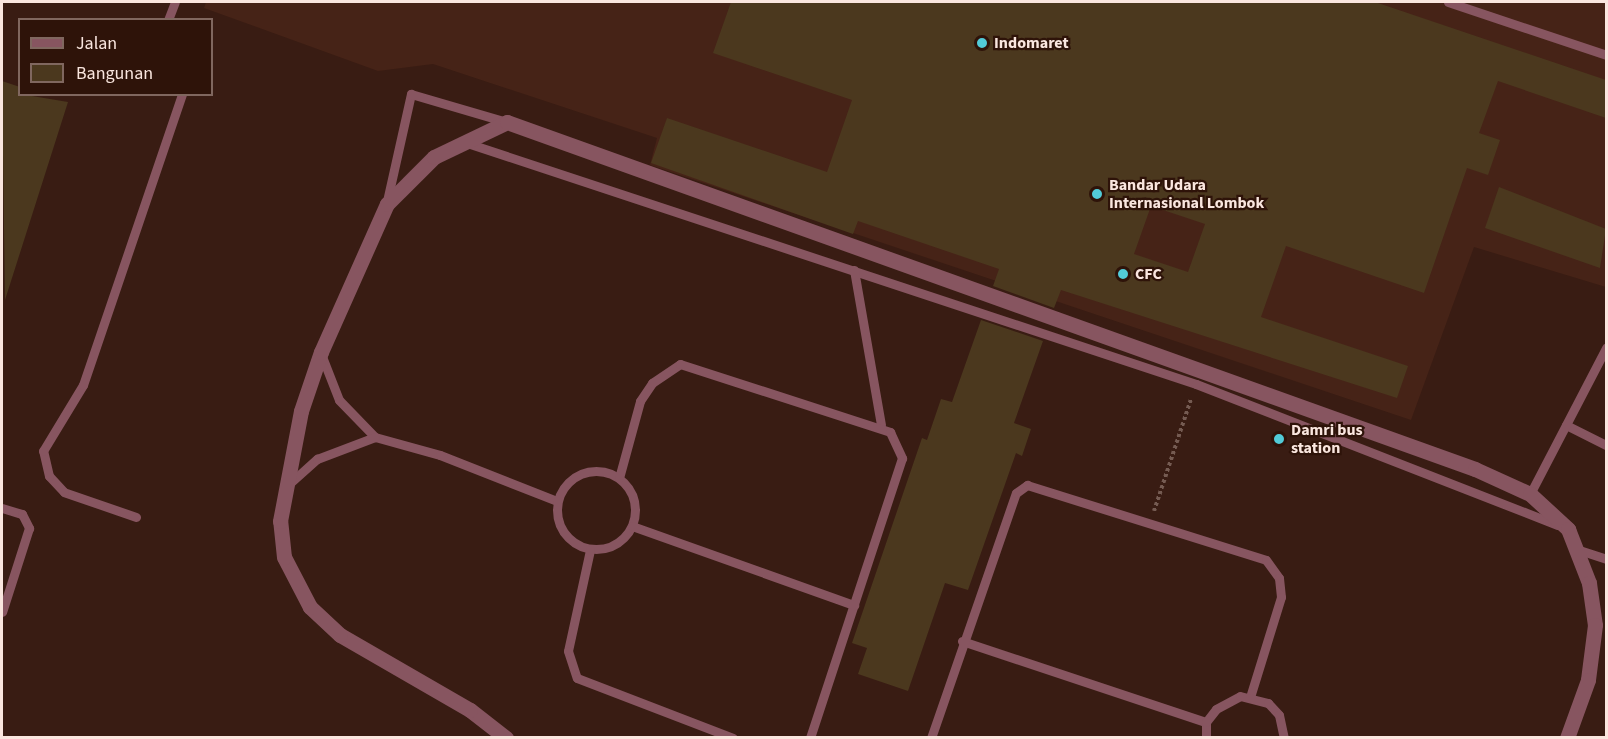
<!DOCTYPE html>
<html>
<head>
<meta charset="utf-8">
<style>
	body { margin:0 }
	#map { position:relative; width:1608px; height:739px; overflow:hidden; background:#391c13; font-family:"Source Sans 3",sans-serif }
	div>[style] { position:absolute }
	.built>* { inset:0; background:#462317 }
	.building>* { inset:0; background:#4b381e }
	.path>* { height:4px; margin-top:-2px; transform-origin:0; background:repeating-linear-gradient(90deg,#755b52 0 3px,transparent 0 6px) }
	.service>* { height:9px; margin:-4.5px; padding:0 4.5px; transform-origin:4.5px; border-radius:4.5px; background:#875560 }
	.service>.ring { margin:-4.5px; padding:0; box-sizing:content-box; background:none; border:9px solid #875560; border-radius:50% }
	.tertiary>* { height:15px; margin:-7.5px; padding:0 7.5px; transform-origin:7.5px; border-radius:7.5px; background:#875560 }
	.dots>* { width:16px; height:16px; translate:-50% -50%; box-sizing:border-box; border:3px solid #2e1309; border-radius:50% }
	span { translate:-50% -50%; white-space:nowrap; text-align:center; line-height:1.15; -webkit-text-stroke:4.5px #2e1309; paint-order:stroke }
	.poi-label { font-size:16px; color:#fae6df; font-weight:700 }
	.left { translate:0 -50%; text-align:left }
	.frame { position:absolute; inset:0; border:3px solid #fae6df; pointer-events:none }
	.legend { position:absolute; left:18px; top:18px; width:195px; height:78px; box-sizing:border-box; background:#2e1309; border:2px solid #80675f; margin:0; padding:8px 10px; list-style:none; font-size:18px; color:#fae6df }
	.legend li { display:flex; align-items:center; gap:12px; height:30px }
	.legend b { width:30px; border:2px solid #80675f }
</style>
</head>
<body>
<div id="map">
	<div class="built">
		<div style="clip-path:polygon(206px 2px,1606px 2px,1606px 287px,1474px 247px,1411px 420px,650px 165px,657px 138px,433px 64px,378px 71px,204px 8px)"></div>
	</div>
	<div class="building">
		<div style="clip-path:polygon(evenodd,731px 2px,1375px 2px,1606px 80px,1606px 118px,1498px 81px,1479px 133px,1500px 140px,1488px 175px,1467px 168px,1424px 293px,1286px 246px,1261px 317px,1408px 366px,1397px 398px,1061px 290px,1054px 308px,993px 286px,999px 269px,858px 221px,853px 234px,651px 163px,667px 118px,827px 172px,852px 100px,713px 53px,731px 2px,1151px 206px,1205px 224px,1188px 272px,1134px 254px,1151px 206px)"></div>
		<div style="clip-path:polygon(2px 81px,20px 87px,20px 94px,68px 102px,5px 300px)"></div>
		<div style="clip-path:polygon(1499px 187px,1606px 229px,1600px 268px,1485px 228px)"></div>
		<div style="clip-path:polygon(981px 320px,1043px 341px,1014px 423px,1031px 429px,1022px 456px,1016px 453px,968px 590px,945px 583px,908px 691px,858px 674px,867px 648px,852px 643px,922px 438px,927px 440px,941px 399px,952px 402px)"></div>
	</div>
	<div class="path">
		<div style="left:1154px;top:511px;width:118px;rotate:-71.7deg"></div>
	</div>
	<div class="service">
		<div style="left:1448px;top:2px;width:167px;rotate:18.5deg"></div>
		<div style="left:168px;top:20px;width:19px;rotate:-69deg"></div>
		<div style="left:464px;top:142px;width:771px;rotate:18.29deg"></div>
		<div style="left:1196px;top:384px;width:388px;rotate:21.3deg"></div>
		<div style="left:387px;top:201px;width:110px;rotate:-77.4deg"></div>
		<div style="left:411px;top:94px;width:100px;rotate:16.3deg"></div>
		<div style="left:854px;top:270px;width:157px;rotate:80.1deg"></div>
		<div style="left:321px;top:354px;width:49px;rotate:68.6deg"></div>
		<div style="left:339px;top:400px;width:52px;rotate:45.8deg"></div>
		<div style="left:375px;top:437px;width:67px;rotate:15.5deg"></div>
		<div style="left:440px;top:455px;width:126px;rotate:21.5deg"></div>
		<div style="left:1566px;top:425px;width:45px;rotate:26.6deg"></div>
		<div class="ring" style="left:557px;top:471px;width:69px;height:69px"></div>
		<div style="left:619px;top:478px;width:80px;rotate:-74.7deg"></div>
		<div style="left:640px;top:401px;width:22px;rotate:-56deg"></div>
		<div style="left:652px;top:383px;width:34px;rotate:-34deg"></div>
		<div style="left:680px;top:364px;width:221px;rotate:17.9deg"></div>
		<div style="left:890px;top:432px;width:29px;rotate:65deg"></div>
		<div style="left:902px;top:458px;width:295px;rotate:108.2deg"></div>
		<div style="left:289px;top:484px;width:38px;rotate:-42deg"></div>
		<div style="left:317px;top:459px;width:62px;rotate:-20.8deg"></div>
		<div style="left:1530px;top:494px;width:165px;rotate:-62.5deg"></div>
		<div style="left:2px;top:508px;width:21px;rotate:17deg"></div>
		<div style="left:22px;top:514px;width:16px;rotate:63deg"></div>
		<div style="left:29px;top:528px;width:88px;rotate:107.8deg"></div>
		<div style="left:136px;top:517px;width:76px;rotate:-160.9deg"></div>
		<div style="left:64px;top:492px;width:22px;rotate:-133deg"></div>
		<div style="left:49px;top:476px;width:26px;rotate:-103deg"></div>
		<div style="left:43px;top:451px;width:77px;rotate:-58.8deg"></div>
		<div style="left:83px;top:385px;width:307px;rotate:-71.2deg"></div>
		<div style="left:632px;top:526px;width:236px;rotate:19.6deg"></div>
		<div style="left:1576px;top:549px;width:32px;rotate:18deg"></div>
		<div style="left:590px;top:550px;width:103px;rotate:102.3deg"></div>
		<div style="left:568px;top:651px;width:28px;rotate:72deg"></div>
		<div style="left:577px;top:678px;width:167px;rotate:21deg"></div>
		<div style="left:962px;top:641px;width:257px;rotate:18.4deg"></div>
		<div style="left:931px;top:738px;width:259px;rotate:-70.9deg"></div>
		<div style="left:1016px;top:493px;width:14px;rotate:-36deg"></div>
		<div style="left:1027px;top:485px;width:250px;rotate:17.4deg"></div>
		<div style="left:1266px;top:560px;width:22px;rotate:54deg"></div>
		<div style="left:1279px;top:578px;width:19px;rotate:84deg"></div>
		<div style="left:1281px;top:597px;width:105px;rotate:107.2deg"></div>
		<div style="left:1206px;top:738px;width:16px;rotate:-90deg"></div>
		<div style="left:1206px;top:722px;width:16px;rotate:-52deg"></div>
		<div style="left:1216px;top:709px;width:27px;rotate:-28deg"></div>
		<div style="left:1240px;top:696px;width:29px;rotate:14deg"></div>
		<div style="left:1268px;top:703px;width:16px;rotate:47deg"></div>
		<div style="left:1279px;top:715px;width:24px;rotate:78deg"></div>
	</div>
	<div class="tertiary">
		<div style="left:506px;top:738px;width:46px;rotate:-142.1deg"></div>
		<div style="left:470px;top:710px;width:150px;rotate:-150deg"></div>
		<div style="left:340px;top:635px;width:41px;rotate:-137deg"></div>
		<div style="left:310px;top:607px;width:56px;rotate:-117.5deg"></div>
		<div style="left:284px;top:557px;width:36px;rotate:-96deg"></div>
		<div style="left:280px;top:521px;width:112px;rotate:-79.2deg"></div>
		<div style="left:301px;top:411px;width:62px;rotate:-71.3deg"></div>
		<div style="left:321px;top:352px;width:162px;rotate:-66deg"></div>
		<div style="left:387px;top:204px;width:66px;rotate:-45deg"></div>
		<div style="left:434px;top:157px;width:81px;rotate:-25.6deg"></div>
		<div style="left:507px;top:122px;width:1028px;rotate:19.72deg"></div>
		<div style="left:1475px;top:469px;width:60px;rotate:24.4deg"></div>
		<div style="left:1530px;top:494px;width:52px;rotate:42.6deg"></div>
		<div style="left:1568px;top:529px;width:58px;rotate:68.7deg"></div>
		<div style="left:1589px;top:583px;width:42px;rotate:81.9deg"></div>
		<div style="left:1595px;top:625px;width:55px;rotate:97.3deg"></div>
		<div style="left:1588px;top:680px;width:62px;rotate:109.9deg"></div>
	</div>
	<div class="dots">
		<div style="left:982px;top:43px;background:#52cbd8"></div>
		<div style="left:1097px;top:194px;background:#52cbd8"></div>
		<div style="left:1123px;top:274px;background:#52cbd8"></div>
		<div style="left:1279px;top:439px;background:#52cbd8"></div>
	</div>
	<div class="poi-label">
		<span class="left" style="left:994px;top:43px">Indomaret</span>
		<span class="left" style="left:1109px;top:194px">Bandar Udara<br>Internasional Lombok</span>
		<span class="left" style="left:1135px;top:274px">CFC</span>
		<span class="left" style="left:1291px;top:439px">Damri bus<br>station</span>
	</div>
	<div class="frame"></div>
	<ul class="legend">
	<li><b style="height:8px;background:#875560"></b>Jalan</li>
	<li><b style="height:16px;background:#4b381e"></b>Bangunan</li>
	</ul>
</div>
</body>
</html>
